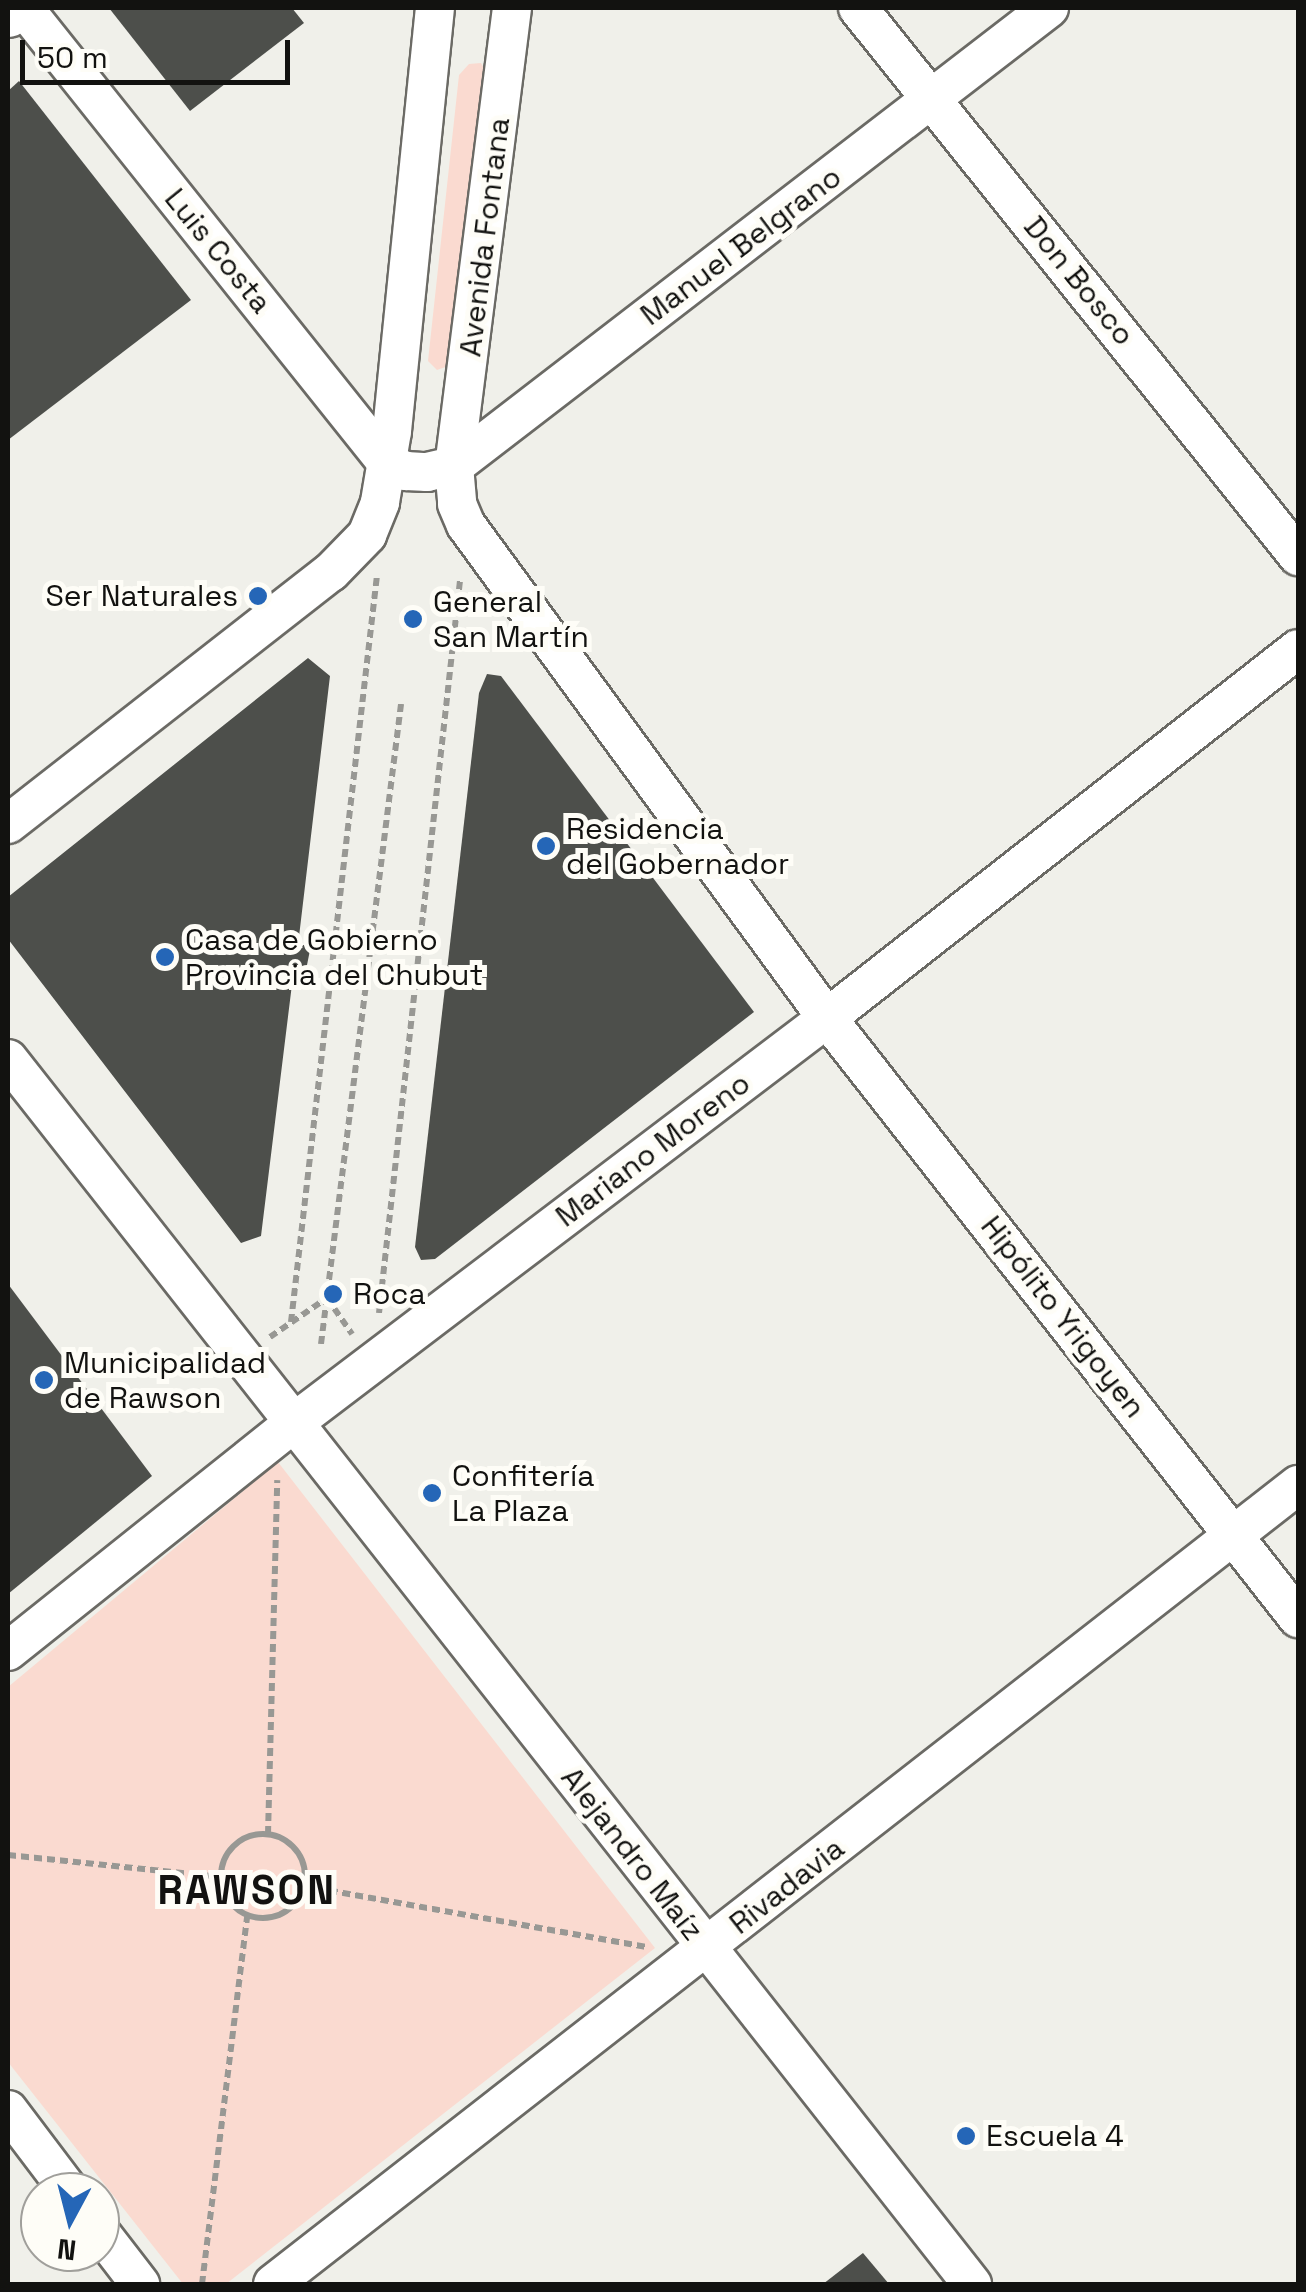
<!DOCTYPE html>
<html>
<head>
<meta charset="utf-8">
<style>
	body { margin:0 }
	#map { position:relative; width:1306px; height:2292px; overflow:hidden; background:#f0f0ea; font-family:"Space Grotesk",sans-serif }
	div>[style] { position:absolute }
	.green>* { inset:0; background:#fadad0 }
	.building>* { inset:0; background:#4d4f4b }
	.path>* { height:6px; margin-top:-3px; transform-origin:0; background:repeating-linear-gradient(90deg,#989894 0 8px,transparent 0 13px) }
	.path>.ring { margin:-3px; padding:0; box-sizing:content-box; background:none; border:6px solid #989894; border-radius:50% }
	.roads { filter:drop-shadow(2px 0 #6b6a65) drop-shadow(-2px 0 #6b6a65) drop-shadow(0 2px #6b6a65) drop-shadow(0 -2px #6b6a65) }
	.minor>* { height:38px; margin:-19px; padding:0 19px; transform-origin:19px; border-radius:19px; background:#fff }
	.tertiary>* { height:48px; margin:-24px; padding:0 24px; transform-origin:24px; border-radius:24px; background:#fff }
	.dots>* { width:28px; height:28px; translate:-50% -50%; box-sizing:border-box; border:5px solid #fefdf7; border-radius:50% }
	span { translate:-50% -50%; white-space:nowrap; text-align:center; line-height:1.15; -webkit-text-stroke:10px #fefdf7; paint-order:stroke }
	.street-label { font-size:30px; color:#121210 }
	.poi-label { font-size:30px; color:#121210 }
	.right { translate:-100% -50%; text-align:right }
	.left { translate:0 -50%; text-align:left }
	.district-label { font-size:40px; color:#121210; font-weight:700; letter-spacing:2.5px }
	.frame { position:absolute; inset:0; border:10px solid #121210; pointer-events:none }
	.north { position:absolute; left:20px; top:2172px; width:100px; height:100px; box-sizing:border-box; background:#fefdf7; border:2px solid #a09f9b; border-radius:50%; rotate:187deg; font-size:28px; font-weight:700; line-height:40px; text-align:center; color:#121210 }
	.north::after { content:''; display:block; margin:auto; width:35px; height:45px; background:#2566b7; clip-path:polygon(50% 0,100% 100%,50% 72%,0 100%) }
	.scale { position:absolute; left:20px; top:40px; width:270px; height:45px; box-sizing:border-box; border:5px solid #121210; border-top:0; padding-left:12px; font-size:30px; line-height:35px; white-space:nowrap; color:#121210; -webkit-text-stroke:8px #fefdf7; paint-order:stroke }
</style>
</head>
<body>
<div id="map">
	<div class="green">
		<div style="clip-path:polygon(481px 63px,487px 74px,454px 364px,437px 370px,428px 361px,459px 75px,469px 64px)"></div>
		<div style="clip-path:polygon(278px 1462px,655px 1948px,226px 2284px,183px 2284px,8px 2062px,8px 1687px)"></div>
	</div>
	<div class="building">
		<div style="clip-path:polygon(109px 8px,292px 8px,304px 23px,190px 111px)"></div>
		<div style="clip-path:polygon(19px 81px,191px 300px,8px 440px,8px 91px)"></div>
		<div style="clip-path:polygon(308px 658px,330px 676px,298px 945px,311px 945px,306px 970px,294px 968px,261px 1236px,241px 1243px,8px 939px,8px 897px)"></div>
		<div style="clip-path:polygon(487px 674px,501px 676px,754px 1012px,435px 1259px,421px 1260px,415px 1247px,479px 693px)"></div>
		<div style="clip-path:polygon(8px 1284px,152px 1476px,8px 1594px)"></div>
		<div style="clip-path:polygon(863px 2253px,889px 2284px,823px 2284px)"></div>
	</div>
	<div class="path">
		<div style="left:379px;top:1313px;width:737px;rotate:-83.69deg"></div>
		<div style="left:291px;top:1322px;width:752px;rotate:-83.43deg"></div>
		<div style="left:270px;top:1337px;width:69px;rotate:-34.4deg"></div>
		<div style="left:327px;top:1298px;width:44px;rotate:55.2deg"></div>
		<div style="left:321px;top:1344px;width:645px;rotate:-82.87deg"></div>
		<div style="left:268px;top:1834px;width:354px;rotate:-88.5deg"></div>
		<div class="ring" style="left:221px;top:1834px;width:78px;height:78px"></div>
		<div style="left:8px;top:1855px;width:214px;rotate:5.9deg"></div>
		<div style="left:304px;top:1886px;width:348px;rotate:10.1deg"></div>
		<div style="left:202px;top:2284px;width:372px;rotate:-83deg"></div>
	</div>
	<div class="roads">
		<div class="minor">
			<div style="left:24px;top:8px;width:582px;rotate:51.42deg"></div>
			<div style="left:387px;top:463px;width:21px;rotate:23deg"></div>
			<div style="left:406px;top:471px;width:21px;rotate:3deg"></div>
			<div style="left:427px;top:472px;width:28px;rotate:-13deg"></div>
			<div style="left:454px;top:466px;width:751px;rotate:-37.59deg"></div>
			<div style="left:512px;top:8px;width:462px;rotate:97.2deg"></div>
			<div style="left:454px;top:466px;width:38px;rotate:85deg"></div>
			<div style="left:457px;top:504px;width:23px;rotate:67deg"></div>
			<div style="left:466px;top:525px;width:611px;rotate:53.79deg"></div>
			<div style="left:827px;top:1018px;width:763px;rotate:51.87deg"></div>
			<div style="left:858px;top:8px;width:703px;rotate:51.24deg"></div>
			<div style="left:8px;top:824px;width:410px;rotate:-38deg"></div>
			<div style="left:331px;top:572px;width:52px;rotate:-45.8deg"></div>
			<div style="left:367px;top:535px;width:35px;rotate:-68deg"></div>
			<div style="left:380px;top:502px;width:72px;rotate:-80.4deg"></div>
			<div style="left:392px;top:431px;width:425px;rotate:-84.2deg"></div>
			<div style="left:8px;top:1059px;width:1559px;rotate:51.8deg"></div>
			<div style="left:8px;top:1651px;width:364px;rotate:-38.6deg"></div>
			<div style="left:292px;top:1424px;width:672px;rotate:-37.19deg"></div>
			<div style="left:827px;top:1018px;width:598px;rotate:-38.08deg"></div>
			<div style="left:8px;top:2110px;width:103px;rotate:52.9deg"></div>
			<div style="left:100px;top:2232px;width:66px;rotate:52.4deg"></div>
			<div style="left:273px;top:2284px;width:1300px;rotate:-37.94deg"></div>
		</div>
		<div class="tertiary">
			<div style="left:8px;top:13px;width:9px;rotate:-36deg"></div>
		</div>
	</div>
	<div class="dots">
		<div style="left:258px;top:596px;background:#2566b7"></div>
		<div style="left:413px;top:619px;background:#2566b7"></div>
		<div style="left:546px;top:846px;background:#2566b7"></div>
		<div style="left:165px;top:957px;background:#2566b7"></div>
		<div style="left:333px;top:1294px;background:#2566b7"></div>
		<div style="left:44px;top:1380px;background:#2566b7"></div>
		<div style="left:432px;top:1493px;background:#2566b7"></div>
		<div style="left:966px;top:2136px;background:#2566b7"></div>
	</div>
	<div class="street-label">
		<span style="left:485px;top:237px;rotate:-83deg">Avenida Fontana</span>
		<span style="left:741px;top:246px;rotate:-37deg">Manuel Belgrano</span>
		<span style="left:218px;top:251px;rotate:51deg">Luis Costa</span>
		<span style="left:1079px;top:281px;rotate:51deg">Don Bosco</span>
		<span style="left:653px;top:1150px;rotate:-37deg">Mariano Moreno</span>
		<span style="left:1063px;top:1317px;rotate:52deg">Hipólito Yrigoyen</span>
		<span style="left:632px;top:1854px;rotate:52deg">Alejandro Maíz</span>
		<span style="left:787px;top:1886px;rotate:-38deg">Rivadavia</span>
	</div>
	<div class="poi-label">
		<span class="right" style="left:238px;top:596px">Ser Naturales</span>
		<span class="left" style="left:433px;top:619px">General<br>San Martín</span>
		<span class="left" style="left:566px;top:846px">Residencia<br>del Gobernador</span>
		<span class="left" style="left:185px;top:957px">Casa de Gobierno<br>Provincia del Chubut</span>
		<span class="left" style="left:353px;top:1294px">Roca</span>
		<span class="left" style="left:64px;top:1380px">Municipalidad<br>de Rawson</span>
		<span class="left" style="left:452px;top:1493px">Confitería<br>La Plaza</span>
		<span class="left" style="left:986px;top:2136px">Escuela 4</span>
	</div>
	<div class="district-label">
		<span style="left:247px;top:1891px">RAWSON</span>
	</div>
	<div class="frame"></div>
	<div class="north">N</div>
	<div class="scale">50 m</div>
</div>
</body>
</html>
